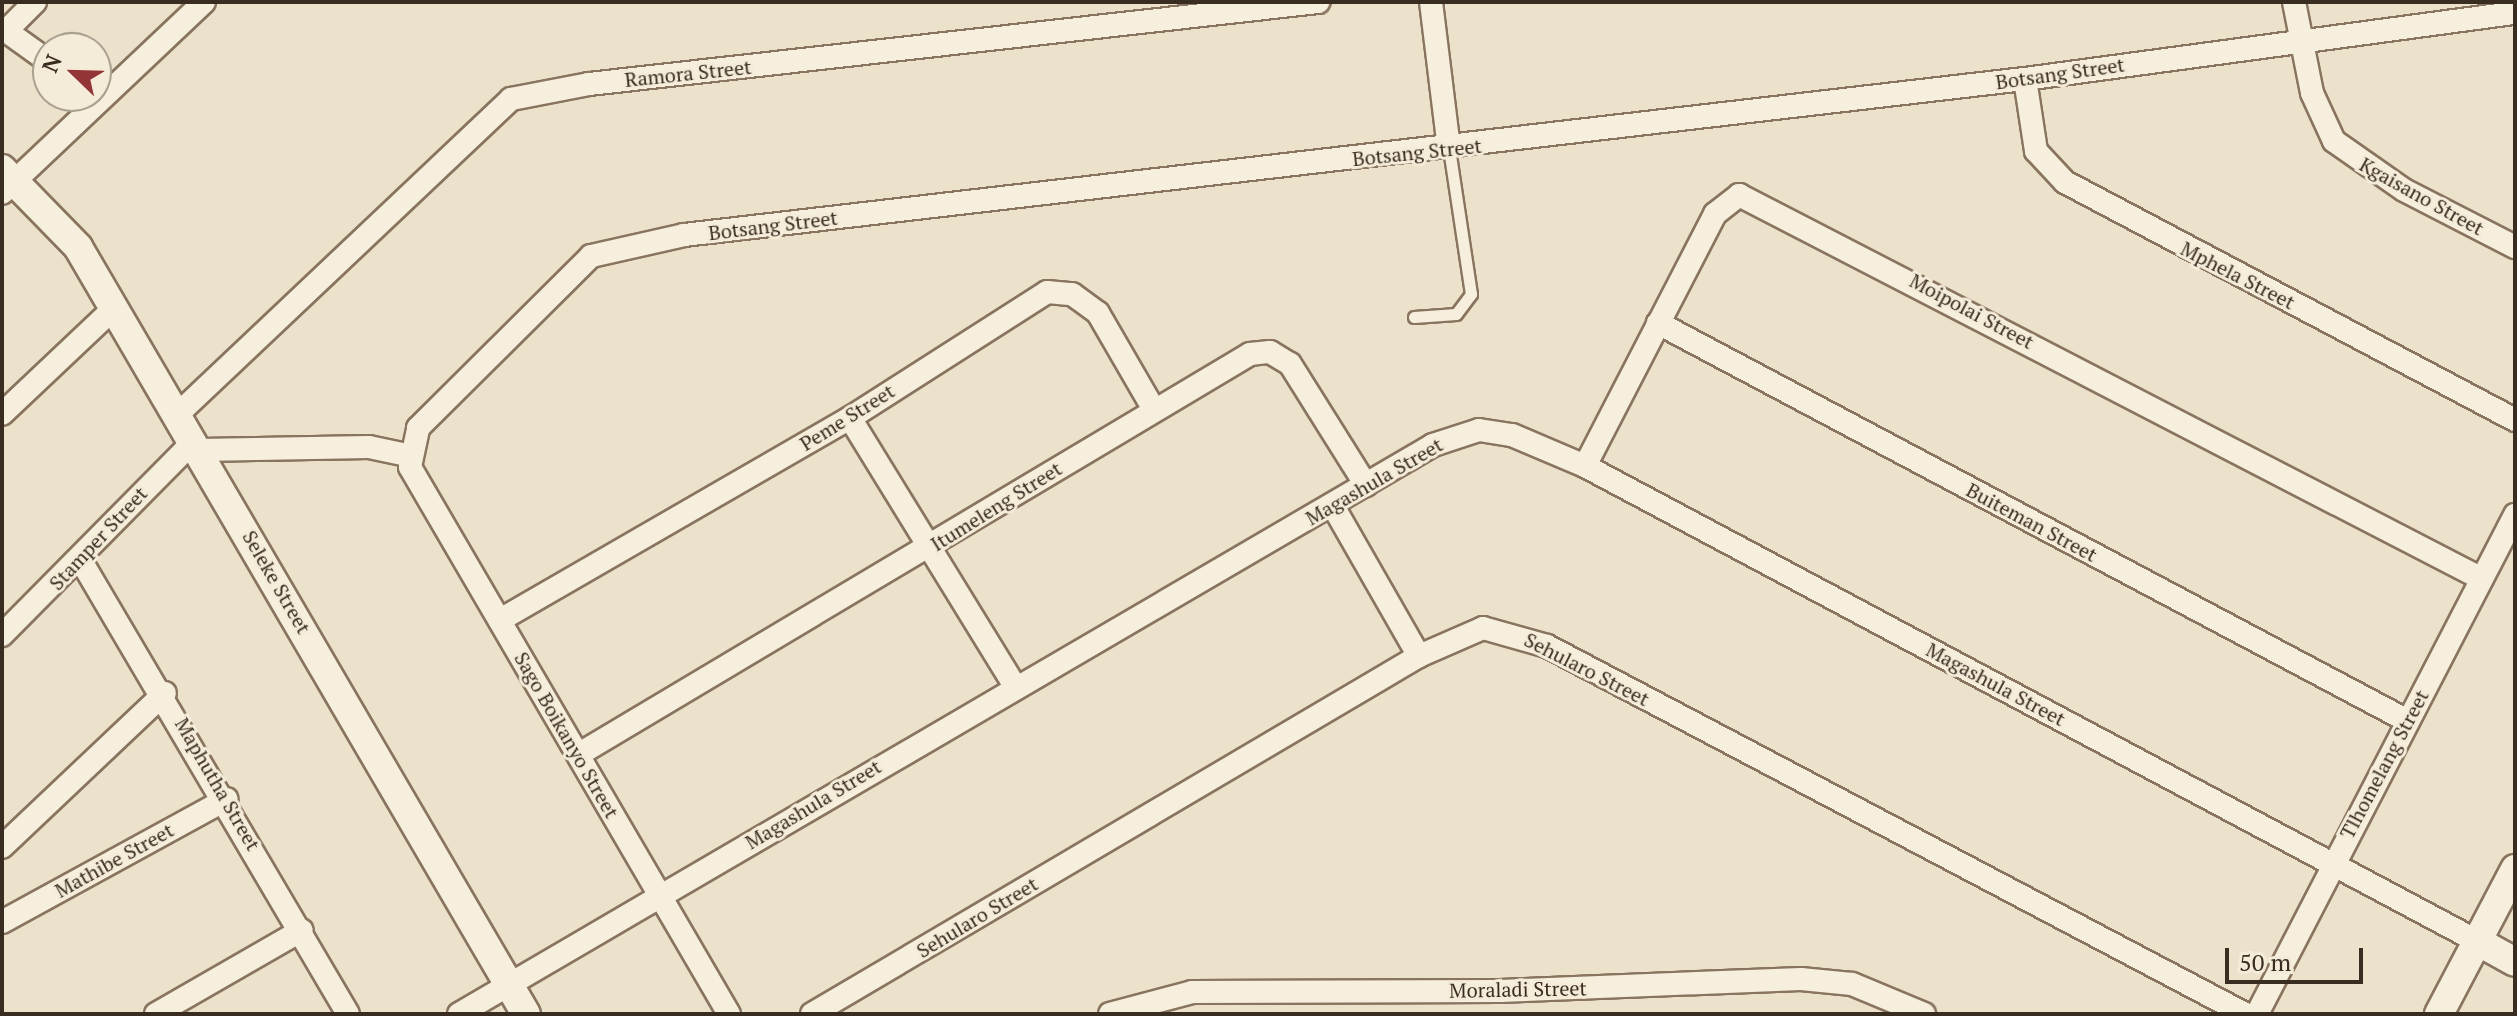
<!DOCTYPE html>
<html>
<head>
<meta charset="utf-8">
<style>
	body { margin:0 }
	#map { position:relative; width:2517px; height:1016px; overflow:hidden; background:#ece1ca; font-family:"PT Serif",serif }
	div>[style] { position:absolute }
	.roads { filter:drop-shadow(2px 0 #88745f) drop-shadow(-2px 0 #88745f) drop-shadow(0 2px #88745f) drop-shadow(0 -2px #88745f) }
	.service>* { height:11px; margin:-5.5px; padding:0 5.5px; transform-origin:5.5px; border-radius:5.5px; background:#f7efdd }
	.minor>* { height:22px; margin:-11px; padding:0 11px; transform-origin:11px; border-radius:11px; background:#f7efdd }
	.tertiary>* { height:28px; margin:-14px; padding:0 14px; transform-origin:14px; border-radius:14px; background:#f7efdd }
	span { translate:-50% -50%; white-space:nowrap; text-align:center; line-height:1.15; -webkit-text-stroke:6px #f4ecd9; paint-order:stroke }
	.street-label { font-size:20px; color:#392d22 }
	.frame { position:absolute; inset:0; border:4px solid #392d22; pointer-events:none }
	.north { position:absolute; left:32px; top:32px; width:80px; height:80px; box-sizing:border-box; background:#f4ecd9; border:2px solid #a9a090; border-radius:50%; rotate:293deg; font-size:22px; font-weight:700; line-height:32px; text-align:center; color:#392d22 }
	.north::after { content:''; display:block; margin:auto; width:28px; height:36px; background:#933436; clip-path:polygon(50% 0,100% 100%,50% 72%,0 100%) }
	.scale { position:absolute; left:2225px; top:948px; width:138px; height:36px; box-sizing:border-box; border:4px solid #392d22; border-top:0; padding-left:10px; font-size:24px; line-height:28px; white-space:nowrap; color:#392d22; -webkit-text-stroke:6px #f4ecd9; paint-order:stroke }
</style>
</head>
<body>
<div id="map">
	<div class="roads">
		<div class="service">
			<div style="left:1414px;top:317px;width:42px;rotate:-4.1deg"></div>
			<div style="left:1456px;top:314px;width:25px;rotate:-53deg"></div>
			<div style="left:1471px;top:294px;width:148px;rotate:-98.6deg"></div>
		</div>
		<div class="minor">
			<div style="left:1431px;top:2px;width:147px;rotate:83deg"></div>
			<div style="left:2294px;top:2px;width:93px;rotate:78.8deg"></div>
			<div style="left:2312px;top:93px;width:53px;rotate:65.4deg"></div>
			<div style="left:2334px;top:141px;width:85px;rotate:35deg"></div>
			<div style="left:2404px;top:190px;width:125px;rotate:27.2deg"></div>
			<div style="left:2px;top:28px;width:57px;rotate:35.7deg"></div>
			<div style="left:6px;top:31px;width:41px;rotate:-45deg"></div>
			<div style="left:2025px;top:79px;width:73px;rotate:81.3deg"></div>
			<div style="left:2036px;top:151px;width:42px;rotate:46.9deg"></div>
			<div style="left:2065px;top:182px;width:509px;rotate:27.87deg"></div>
			<div style="left:2px;top:193px;width:278px;rotate:-43.4deg"></div>
			<div style="left:1658px;top:323px;width:847px;rotate:27.96deg"></div>
			<div style="left:180px;top:412px;width:456px;rotate:-43.4deg"></div>
			<div style="left:511px;top:99px;width:79px;rotate:-10.9deg"></div>
			<div style="left:589px;top:84px;width:734px;rotate:-6.42deg"></div>
			<div style="left:2px;top:414px;width:154px;rotate:-43.4deg"></div>
			<div style="left:850px;top:418px;width:313px;rotate:58.4deg"></div>
			<div style="left:200px;top:450px;width:169px;rotate:-1deg"></div>
			<div style="left:369px;top:447px;width:40px;rotate:12deg"></div>
			<div style="left:1585px;top:466px;width:284px;rotate:-62.7deg"></div>
			<div style="left:1715px;top:214px;width:31px;rotate:-38deg"></div>
			<div style="left:1739px;top:195px;width:836px;rotate:27.33deg"></div>
			<div style="left:1333px;top:506px;width:173px;rotate:60.2deg"></div>
			<div style="left:80px;top:559px;width:528px;rotate:59.5deg"></div>
			<div style="left:500px;top:620px;width:404px;rotate:-30deg"></div>
			<div style="left:850px;top:418px;width:234px;rotate:-32.6deg"></div>
			<div style="left:1047px;top:292px;width:25px;rotate:5deg"></div>
			<div style="left:1072px;top:294px;width:32px;rotate:36deg"></div>
			<div style="left:1098px;top:313px;width:110px;rotate:59.9deg"></div>
			<div style="left:2px;top:635px;width:273px;rotate:-45.3deg"></div>
			<div style="left:581px;top:753px;width:779px;rotate:-30.81deg"></div>
			<div style="left:1250px;top:354px;width:20px;rotate:-6deg"></div>
			<div style="left:1270px;top:352px;width:23px;rotate:31deg"></div>
			<div style="left:1290px;top:364px;width:143px;rotate:57.9deg"></div>
			<div style="left:2px;top:847px;width:224px;rotate:-43.4deg"></div>
			<div style="left:2px;top:922px;width:256px;rotate:-28.7deg"></div>
			<div style="left:156px;top:1014px;width:168px;rotate:-29.9deg"></div>
			<div style="left:459px;top:1014px;width:1128px;rotate:-30.29deg"></div>
			<div style="left:1433px;top:445px;width:48px;rotate:-18.1deg"></div>
			<div style="left:1479px;top:430px;width:33px;rotate:9deg"></div>
			<div style="left:1512px;top:435px;width:79px;rotate:23deg"></div>
			<div style="left:1585px;top:466px;width:1011px;rotate:28.04deg"></div>
			<div style="left:729px;top:1014px;width:633px;rotate:-120.25deg"></div>
			<div style="left:410px;top:467px;width:40px;rotate:-78deg"></div>
			<div style="left:418px;top:428px;width:244px;rotate:-44.8deg"></div>
			<div style="left:591px;top:256px;width:95px;rotate:-12.7deg"></div>
			<div style="left:684px;top:235px;width:1350px;rotate:-6.64deg"></div>
			<div style="left:2025px;top:79px;width:494px;rotate:-7.7deg"></div>
			<div style="left:812px;top:1014px;width:705px;rotate:-30.53deg"></div>
			<div style="left:1419px;top:656px;width:70px;rotate:-23.6deg"></div>
			<div style="left:1483px;top:628px;width:66px;rotate:15.7deg"></div>
			<div style="left:1547px;top:646px;width:789px;rotate:27.8deg"></div>
			<div style="left:1110px;top:1014px;width:85px;rotate:-15deg"></div>
			<div style="left:1192px;top:992px;width:308px;rotate:-0.2deg"></div>
			<div style="left:1500px;top:991px;width:301px;rotate:-2.3deg"></div>
			<div style="left:1801px;top:979px;width:51px;rotate:5.6deg"></div>
			<div style="left:1852px;top:984px;width:78px;rotate:22.6deg"></div>
			<div style="left:2257px;top:1014px;width:562px;rotate:-62.66deg"></div>
		</div>
		<div class="tertiary">
			<div style="left:2px;top:169px;width:109px;rotate:45.7deg"></div>
			<div style="left:78px;top:247px;width:888px;rotate:59.71deg"></div>
			<div style="left:2477px;top:941px;width:43px;rotate:28.9deg"></div>
			<div style="left:2439px;top:1014px;width:164px;rotate:-62.3deg"></div>
		</div>
	</div>
	<div class="street-label">
		<span style="left:688px;top:73px;rotate:-6deg">Ramora Street</span>
		<span style="left:2060px;top:73px;rotate:-8deg">Botsang Street</span>
		<span style="left:1417px;top:152px;rotate:-6deg">Botsang Street</span>
		<span style="left:2422px;top:196px;rotate:29deg">Kgaisano Street</span>
		<span style="left:773px;top:225px;rotate:-7deg">Botsang Street</span>
		<span style="left:2238px;top:275px;rotate:27deg">Mphela Street</span>
		<span style="left:1972px;top:311px;rotate:28deg">Moipolai Street</span>
		<span style="left:847px;top:417px;rotate:-32deg">Peme Street</span>
		<span style="left:1374px;top:481px;rotate:-30deg">Magashula Street</span>
		<span style="left:996px;top:506px;rotate:-32deg">Itumeleng Street</span>
		<span style="left:2032px;top:522px;rotate:28deg">Buiteman Street</span>
		<span style="left:98px;top:538px;rotate:-47deg">Stamper Street</span>
		<span style="left:277px;top:582px;rotate:60deg">Seleke Street</span>
		<span style="left:1587px;top:669px;rotate:27deg">Sehularo Street</span>
		<span style="left:1996px;top:684px;rotate:28deg">Magashula Street</span>
		<span style="left:567px;top:735px;rotate:60deg">Sago Boikanyo Street</span>
		<span style="left:2384px;top:764px;rotate:-62deg">Tlhomelang Street</span>
		<span style="left:218px;top:784px;rotate:60deg">Maphutha Street</span>
		<span style="left:813px;top:804px;rotate:-31deg">Magashula Street</span>
		<span style="left:114px;top:860px;rotate:-29deg">Mathibe Street</span>
		<span style="left:977px;top:917px;rotate:-31deg">Sehularo Street</span>
		<span style="left:1518px;top:989px;rotate:-1deg">Moraladi Street</span>
	</div>
	<div class="frame"></div>
	<div class="north">N</div>
	<div class="scale">50 m</div>
</div>
</body>
</html>
